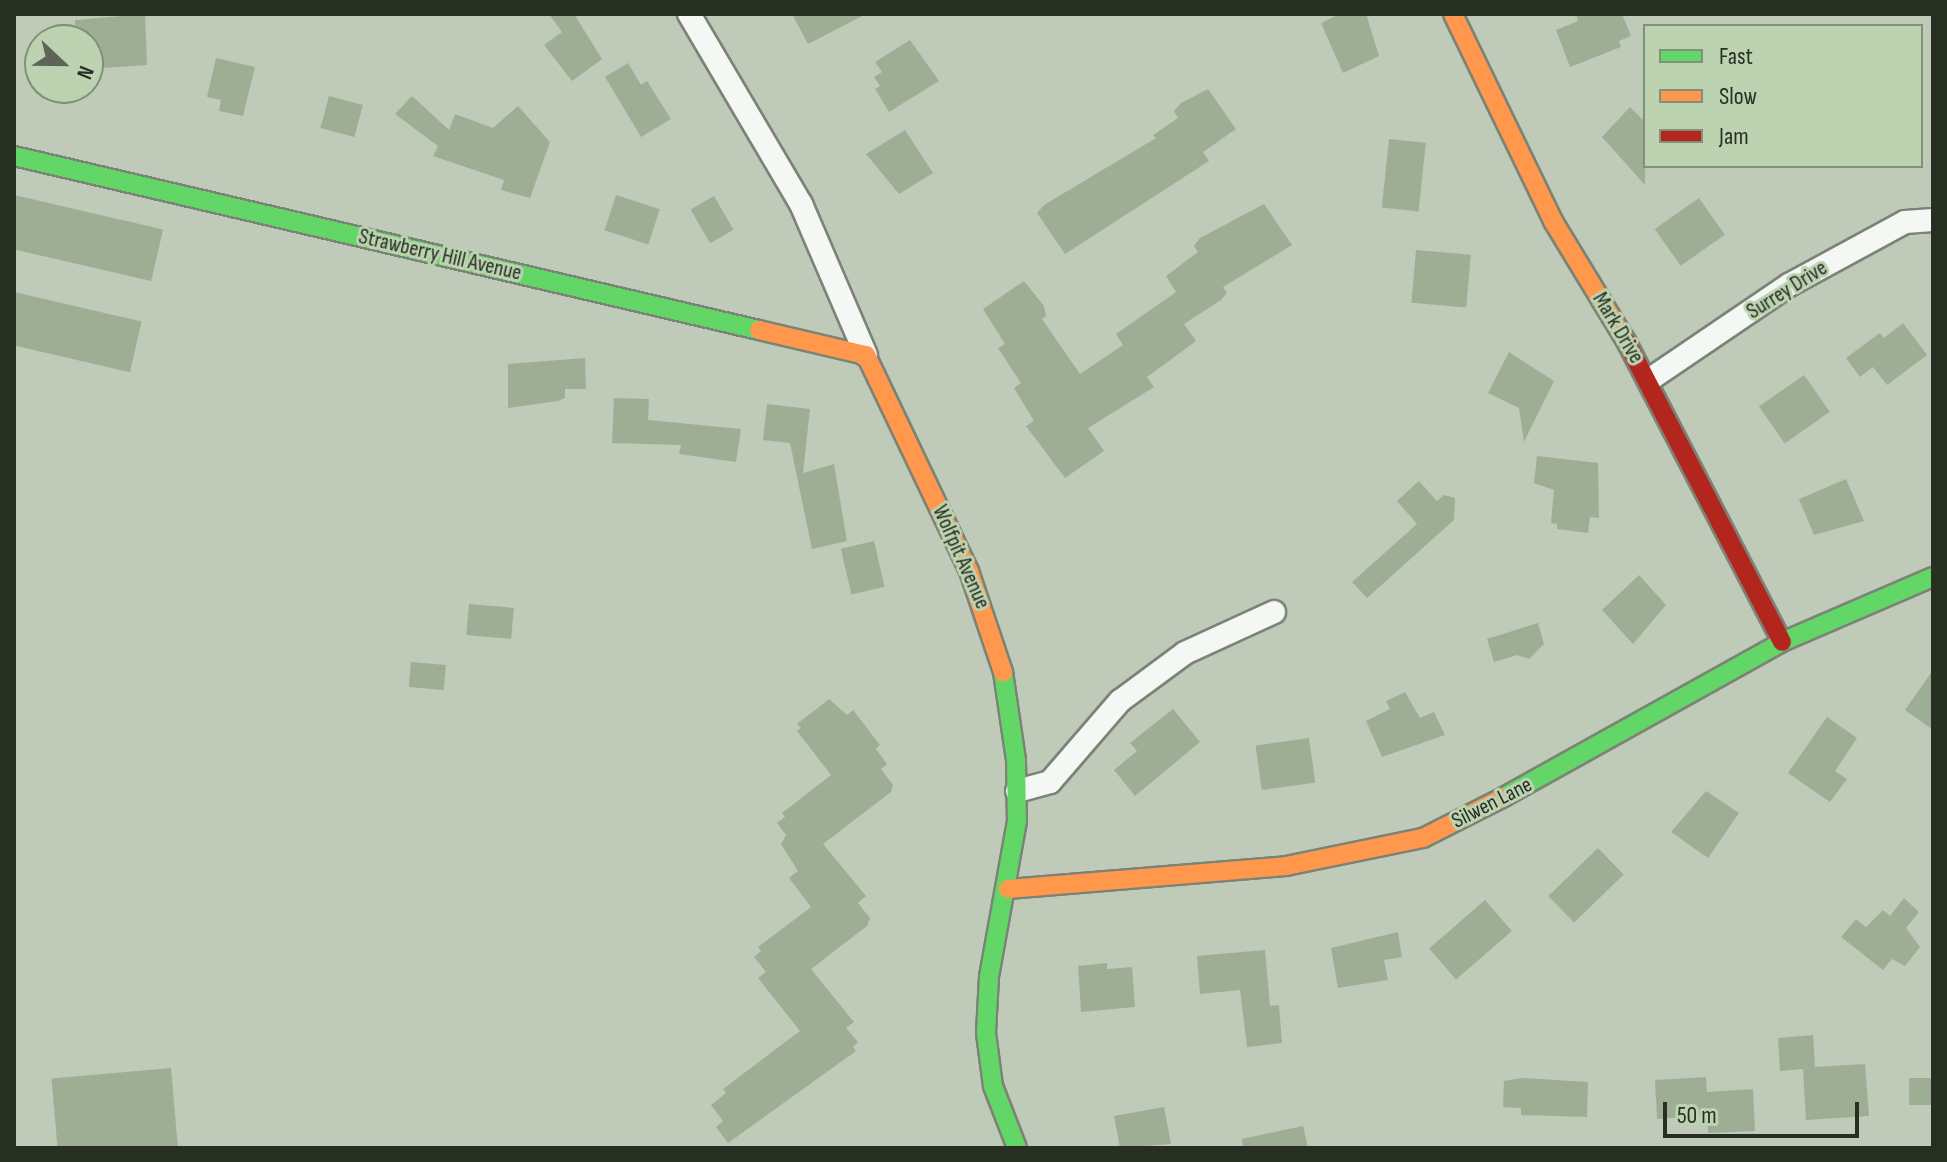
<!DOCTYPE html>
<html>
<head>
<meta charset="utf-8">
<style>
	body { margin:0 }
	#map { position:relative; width:1947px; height:1162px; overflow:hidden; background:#bfcab9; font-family:"Sofia Sans Condensed",sans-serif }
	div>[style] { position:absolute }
	.building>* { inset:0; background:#9eae95; transform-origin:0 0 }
	.roads { filter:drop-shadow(2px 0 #7b8376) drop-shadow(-2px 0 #7b8376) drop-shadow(0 2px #7b8376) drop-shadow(0 -2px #7b8376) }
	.street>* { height:22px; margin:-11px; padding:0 11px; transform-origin:11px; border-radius:11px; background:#f5f7f4 }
	.fast>* { height:18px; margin:-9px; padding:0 9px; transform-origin:9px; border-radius:9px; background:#63d668 }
	.slow>* { height:18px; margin:-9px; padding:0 9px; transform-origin:9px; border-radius:9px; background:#ff974d }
	.jam>* { height:18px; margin:-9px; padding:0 9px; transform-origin:9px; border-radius:9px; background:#b3261e }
	span { translate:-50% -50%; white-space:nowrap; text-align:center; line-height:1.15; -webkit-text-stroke:6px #bcd2b1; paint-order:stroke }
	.street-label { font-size:22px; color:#262f22 }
	.frame { position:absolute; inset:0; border:16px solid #262f22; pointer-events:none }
	.legend { position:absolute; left:1643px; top:24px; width:280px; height:144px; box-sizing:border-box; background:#bcd2b1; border:2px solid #809178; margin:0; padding:10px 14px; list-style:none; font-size:24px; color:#262f22 }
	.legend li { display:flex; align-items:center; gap:16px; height:40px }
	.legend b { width:40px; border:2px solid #809178 }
	.north { position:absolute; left:24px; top:24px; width:80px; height:80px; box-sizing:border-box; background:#bcd2b1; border:2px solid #809178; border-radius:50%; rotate:112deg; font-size:22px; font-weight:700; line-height:32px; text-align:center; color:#262f22 }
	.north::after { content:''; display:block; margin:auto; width:28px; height:36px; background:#5c6557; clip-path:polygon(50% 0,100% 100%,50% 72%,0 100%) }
	.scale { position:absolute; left:1663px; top:1102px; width:196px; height:36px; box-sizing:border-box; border:4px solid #262f22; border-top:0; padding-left:10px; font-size:24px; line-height:28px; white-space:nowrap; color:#262f22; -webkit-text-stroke:6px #bcd2b1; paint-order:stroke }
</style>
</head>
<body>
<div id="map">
	<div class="building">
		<div style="clip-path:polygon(145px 14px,147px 65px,88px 69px,88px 40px,76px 40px,75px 20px)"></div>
		<div style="clip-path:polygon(549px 14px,574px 14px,602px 59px,572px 81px,544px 45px,562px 32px)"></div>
		<div style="clip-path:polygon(792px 14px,866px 14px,808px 44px)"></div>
		<div style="clip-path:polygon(1340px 14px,1366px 14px,1379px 56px,1343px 73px,1321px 23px)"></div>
		<div style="clip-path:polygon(1576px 14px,1622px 14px,1631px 36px,1619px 41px,1621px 47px,1570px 67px,1556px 30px,1578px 21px)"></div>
		<div style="clip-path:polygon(910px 40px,939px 81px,889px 112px,875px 89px,880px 86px,874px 77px,882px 72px,875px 62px)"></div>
		<div style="clip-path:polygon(216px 58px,255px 67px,243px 116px,219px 111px,221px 100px,207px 97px)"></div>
		<div style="clip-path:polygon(628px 63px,641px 85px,647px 81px,671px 119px,641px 137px,605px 77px)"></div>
		<div style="clip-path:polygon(1208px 89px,1236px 129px,1203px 152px,1209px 161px,1065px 254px,1037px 213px,1044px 205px,1156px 138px,1153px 135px,1178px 118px,1174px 111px,1181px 103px)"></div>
		<div style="left:329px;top:96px;width:35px;height:33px;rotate:15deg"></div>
		<div style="clip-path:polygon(412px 96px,449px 130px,455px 114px,493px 128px,518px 106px,550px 142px,530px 198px,501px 190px,504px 180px,433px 156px,438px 146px,395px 114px)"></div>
		<div style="clip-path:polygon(1630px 107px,1645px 122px,1645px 185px,1602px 137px)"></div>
		<div style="clip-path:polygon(905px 130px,933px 173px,899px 194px,866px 154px)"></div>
		<div style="left:1389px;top:139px;width:37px;height:69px;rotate:6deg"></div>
		<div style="left:14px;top:195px;width:153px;height:53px;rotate:13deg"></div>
		<div style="left:616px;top:195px;width:46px;height:37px;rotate:18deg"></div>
		<div style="left:714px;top:196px;width:39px;height:27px;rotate:60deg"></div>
		<div style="left:1699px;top:198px;width:45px;height:54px;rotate:55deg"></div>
		<div style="clip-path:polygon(1264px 204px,1292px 245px,1223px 287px,1227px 293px,1221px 300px,1184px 324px,1196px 341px,1147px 377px,1154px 387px,1088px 428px,1104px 451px,1065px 478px,1026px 426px,1034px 421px,1014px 388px,1021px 383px,998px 348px,1005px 344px,983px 309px,1024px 281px,1044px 306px,1046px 316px,1042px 319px,1080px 374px,1123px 345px,1116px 334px,1176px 292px,1166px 276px,1198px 252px,1194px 246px,1200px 238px)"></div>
		<div style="left:1416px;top:250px;width:55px;height:53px;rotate:5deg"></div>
		<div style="left:14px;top:292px;width:131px;height:52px;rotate:13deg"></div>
		<div style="clip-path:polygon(1903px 323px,1927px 355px,1887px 385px,1873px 367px,1860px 377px,1846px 358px,1880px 333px,1884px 338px)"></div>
		<div style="clip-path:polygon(1509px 352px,1554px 381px,1524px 442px,1519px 408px,1488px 393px)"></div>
		<div style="clip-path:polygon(585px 358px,586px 389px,565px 389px,565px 398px,558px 401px,508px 408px,508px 364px)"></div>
		<div style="left:1804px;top:375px;width:45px;height:55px;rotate:55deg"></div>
		<div style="clip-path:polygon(614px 398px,649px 399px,648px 420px,741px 429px,736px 462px,679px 454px,681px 445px,612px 443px)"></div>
		<div style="clip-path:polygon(767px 404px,810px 409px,803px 473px,834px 464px,847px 541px,812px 549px,790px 443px,763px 440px)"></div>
		<div style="clip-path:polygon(1537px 456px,1598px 463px,1599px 518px,1590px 517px,1588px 533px,1557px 529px,1557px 524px,1551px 523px,1554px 490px,1534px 483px)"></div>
		<div style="clip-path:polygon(1846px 479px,1864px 521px,1814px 535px,1799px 499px)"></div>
		<div style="clip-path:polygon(1419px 481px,1437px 501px,1444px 495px,1455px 498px,1454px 520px,1367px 598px,1352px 582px,1417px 524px,1397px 501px)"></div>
		<div style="left:874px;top:541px;width:47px;height:34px;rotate:77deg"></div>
		<div style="clip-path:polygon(1639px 575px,1666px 605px,1633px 644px,1602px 610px)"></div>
		<div style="left:469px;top:604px;width:45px;height:31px;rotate:5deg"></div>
		<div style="clip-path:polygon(1538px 623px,1544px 644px,1529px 659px,1517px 655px,1494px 662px,1487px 639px)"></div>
		<div style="left:411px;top:662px;width:35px;height:25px;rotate:5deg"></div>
		<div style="clip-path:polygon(1933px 670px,1933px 730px,1905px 710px)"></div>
		<div style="clip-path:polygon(1405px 692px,1420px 718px,1434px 712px,1445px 735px,1382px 757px,1366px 721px,1390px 709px,1386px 701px)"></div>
		<div style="clip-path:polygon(829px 699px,847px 715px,853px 710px,880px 745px,876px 749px,887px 764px,881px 769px,893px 785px,891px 792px,823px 844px,866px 896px,858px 903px,870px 918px,867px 926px,811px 969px,854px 1022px,846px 1028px,858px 1042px,853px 1047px,856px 1051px,728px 1143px,716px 1127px,723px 1121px,711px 1105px,726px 1093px,723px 1089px,800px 1031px,758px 978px,766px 972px,754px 957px,761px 951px,758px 947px,811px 907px,789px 878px,798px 871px,781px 844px,786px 835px,777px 823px,785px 817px,782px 813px,831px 775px,797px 731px,801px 728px,797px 724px)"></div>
		<div style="clip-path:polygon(1173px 709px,1200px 742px,1135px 796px,1114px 770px,1137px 751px,1130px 743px)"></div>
		<div style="clip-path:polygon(1827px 717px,1857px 738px,1835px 771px,1847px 779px,1830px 802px,1788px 773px)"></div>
		<div style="left:1309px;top:738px;width:45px;height:54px;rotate:82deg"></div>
		<div style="clip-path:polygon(1706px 791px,1739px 813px,1708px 858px,1671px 832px)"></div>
		<div style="left:1598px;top:848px;width:37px;height:69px;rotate:46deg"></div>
		<div style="clip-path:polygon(1904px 898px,1919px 912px,1906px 928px,1920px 947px,1905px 966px,1892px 959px,1883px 970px,1841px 937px,1856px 919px,1866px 927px,1883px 910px,1890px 916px)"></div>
		<div style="left:1485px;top:900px;width:41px;height:74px;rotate:49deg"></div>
		<div style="clip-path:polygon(1398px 932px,1402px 957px,1384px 960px,1388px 980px,1338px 988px,1331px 948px)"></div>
		<div style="clip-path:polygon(1265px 950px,1270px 1006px,1279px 1005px,1282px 1043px,1247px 1047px,1240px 990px,1200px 994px,1197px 956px)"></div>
		<div style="clip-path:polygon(1107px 963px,1107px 969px,1132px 967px,1135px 1007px,1081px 1012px,1078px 966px)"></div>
		<div style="clip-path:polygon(1813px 1035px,1815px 1067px,1865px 1064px,1869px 1116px,1806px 1120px,1803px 1069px,1780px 1071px,1778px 1038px)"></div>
		<div style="left:171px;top:1068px;width:80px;height:120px;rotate:85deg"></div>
		<div style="clip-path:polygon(1706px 1077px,1707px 1092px,1753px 1089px,1755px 1131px,1708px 1133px,1707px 1116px,1657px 1119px,1655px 1080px)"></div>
		<div style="clip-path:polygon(1522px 1078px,1588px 1082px,1587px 1117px,1521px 1115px,1521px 1108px,1503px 1107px,1504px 1081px)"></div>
		<div style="left:1933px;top:1078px;width:27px;height:24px;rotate:90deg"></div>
		<div style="clip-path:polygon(1164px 1107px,1171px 1144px,1120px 1148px,1114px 1116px)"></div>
		<div style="clip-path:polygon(1303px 1126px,1308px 1148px,1243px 1148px,1242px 1139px)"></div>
	</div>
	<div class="roads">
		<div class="street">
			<div style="left:689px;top:14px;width:221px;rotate:59.5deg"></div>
			<div style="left:801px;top:204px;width:164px;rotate:66.7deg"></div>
			<div style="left:1649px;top:380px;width:169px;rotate:-34.2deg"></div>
			<div style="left:1789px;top:285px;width:132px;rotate:-28.5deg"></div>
			<div style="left:1905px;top:222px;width:28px;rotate:-4deg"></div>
			<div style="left:1017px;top:791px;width:34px;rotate:-15deg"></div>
			<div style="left:1050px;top:782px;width:107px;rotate:-49.2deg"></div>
			<div style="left:1120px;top:701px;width:81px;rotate:-36.4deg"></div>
			<div style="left:1185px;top:653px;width:98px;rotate:-24.7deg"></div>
		</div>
		<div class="fast">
			<div style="left:14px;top:156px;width:765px;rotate:13.15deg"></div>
			<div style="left:1003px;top:672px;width:89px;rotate:81.6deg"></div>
			<div style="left:1016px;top:760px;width:61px;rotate:89.1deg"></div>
			<div style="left:1017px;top:821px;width:158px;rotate:100.2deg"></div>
			<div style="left:989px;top:977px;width:56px;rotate:93.1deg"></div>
			<div style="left:986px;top:1033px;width:53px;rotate:82.5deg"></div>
			<div style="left:993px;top:1086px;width:66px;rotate:68.8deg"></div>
			<div style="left:1502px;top:798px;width:321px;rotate:-29.1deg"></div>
			<div style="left:1782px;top:642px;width:164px;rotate:-23.3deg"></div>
		</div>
		<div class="slow">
			<div style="left:1453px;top:14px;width:230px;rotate:64.2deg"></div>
			<div style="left:1553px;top:221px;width:140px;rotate:58.7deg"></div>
			<div style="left:759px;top:330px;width:110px;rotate:13.2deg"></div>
			<div style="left:866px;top:355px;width:239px;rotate:64.5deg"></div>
			<div style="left:969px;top:571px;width:107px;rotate:71.4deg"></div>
			<div style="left:1008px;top:889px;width:279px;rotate:-4.7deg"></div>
			<div style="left:1286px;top:866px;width:140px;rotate:-11.6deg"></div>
			<div style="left:1423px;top:838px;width:89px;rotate:-26.9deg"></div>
		</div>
		<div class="jam">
			<div style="left:1626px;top:341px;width:339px;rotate:62.6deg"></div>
		</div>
	</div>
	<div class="street-label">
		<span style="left:440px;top:255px;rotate:13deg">Strawberry Hill Avenue</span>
		<span style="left:1787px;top:290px;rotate:-32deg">Surrey Drive</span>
		<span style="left:1618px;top:328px;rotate:59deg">Mark Drive</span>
		<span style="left:961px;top:557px;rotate:66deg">Wolfpit Avenue</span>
		<span style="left:1492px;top:803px;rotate:-27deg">Silwen Lane</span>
	</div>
	<div class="frame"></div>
	<ul class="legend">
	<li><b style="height:10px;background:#63d668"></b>Fast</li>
	<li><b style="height:10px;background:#ff974d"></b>Slow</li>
	<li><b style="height:10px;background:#b3261e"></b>Jam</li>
	</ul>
	<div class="north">N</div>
	<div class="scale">50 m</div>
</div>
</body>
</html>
